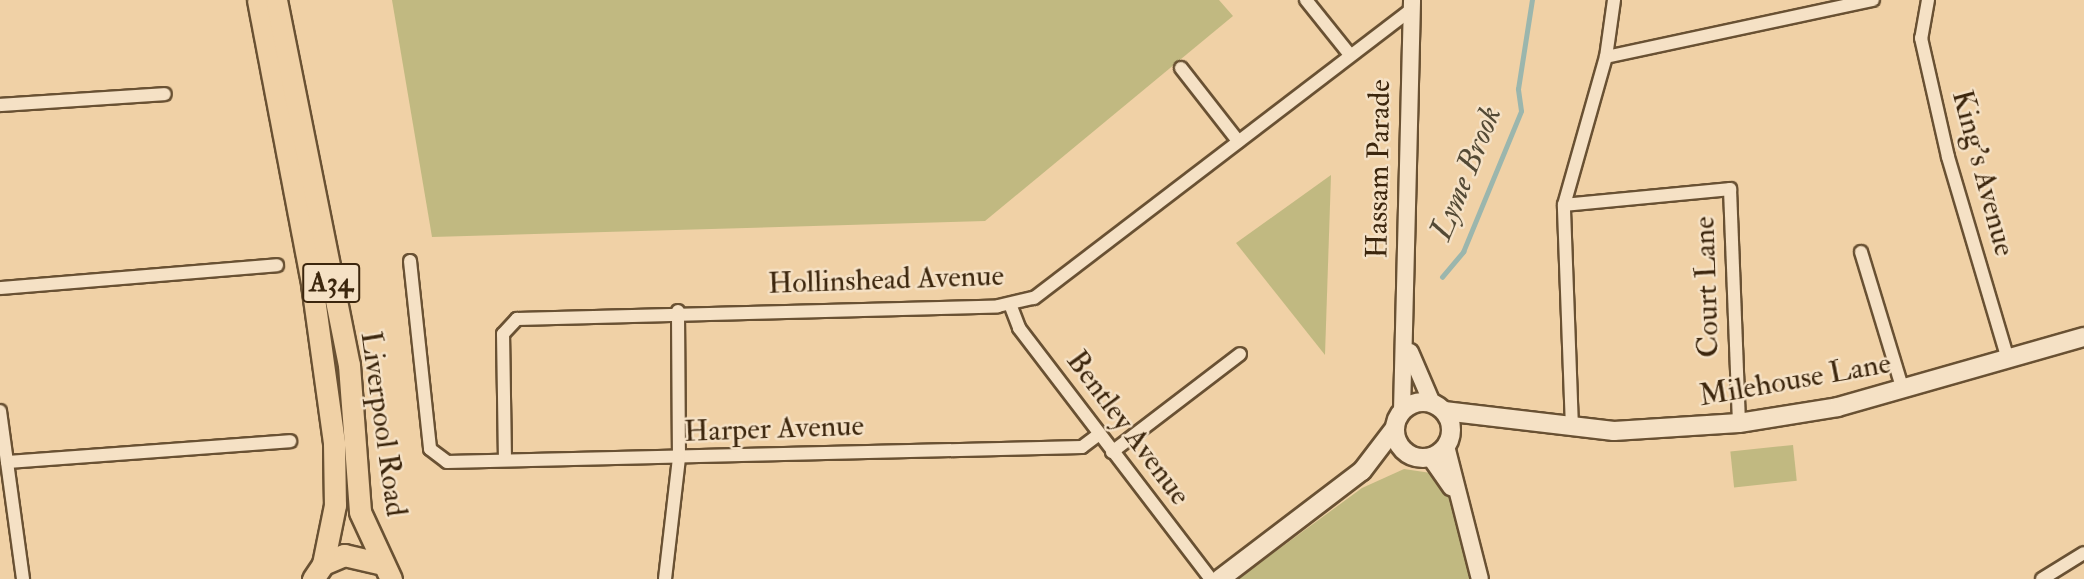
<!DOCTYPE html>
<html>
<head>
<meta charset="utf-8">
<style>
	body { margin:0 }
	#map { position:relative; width:2084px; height:579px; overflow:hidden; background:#f0d1a6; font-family:"IM FELL Double Pica",serif }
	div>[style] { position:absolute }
	.green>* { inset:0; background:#c1b981; transform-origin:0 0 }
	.stream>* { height:4.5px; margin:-2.25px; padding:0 2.25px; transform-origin:2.25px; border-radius:2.25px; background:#9bb6ad }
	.roads { filter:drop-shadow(2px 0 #695133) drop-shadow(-2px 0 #695133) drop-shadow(0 2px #695133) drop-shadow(0 -2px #695133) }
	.minor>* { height:12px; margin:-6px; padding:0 6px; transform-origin:6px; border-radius:6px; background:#f5e1c5 }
	.tertiary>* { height:16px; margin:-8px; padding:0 8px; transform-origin:8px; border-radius:8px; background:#f5e1c5 }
	.secondary>* { height:18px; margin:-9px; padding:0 9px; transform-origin:9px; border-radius:9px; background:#f5e1c5 }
	.secondary>.ring { margin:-9px; padding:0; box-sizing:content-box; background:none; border:18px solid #f5e1c5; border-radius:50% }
	.trunk>* { height:21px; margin:-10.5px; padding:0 10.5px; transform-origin:10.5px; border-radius:10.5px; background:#f0d1a6 }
	span { translate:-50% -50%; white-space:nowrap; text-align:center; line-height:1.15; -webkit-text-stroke:5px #f5e1c5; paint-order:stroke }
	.shield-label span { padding:2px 5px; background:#f5e1c5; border:2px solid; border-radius:5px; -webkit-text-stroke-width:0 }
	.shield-label { font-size:28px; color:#3c260d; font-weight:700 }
	.street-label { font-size:30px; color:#3c260d }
	.water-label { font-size:32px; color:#544a35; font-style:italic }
</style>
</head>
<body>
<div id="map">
	<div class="green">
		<div style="clip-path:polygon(392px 0,1219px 0,1233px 16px,985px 221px,432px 237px)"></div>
		<div style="clip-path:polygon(1331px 175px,1325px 355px,1236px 243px)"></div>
		<div style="left:1793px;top:445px;width:36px;height:63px;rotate:84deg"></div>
		<div style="clip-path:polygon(1404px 469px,1431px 473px,1447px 489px,1475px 579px,1238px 579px,1362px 488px)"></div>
	</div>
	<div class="stream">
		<div style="left:1442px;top:277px;width:33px;rotate:-50deg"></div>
		<div style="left:1463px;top:252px;width:152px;rotate:-67.6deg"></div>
		<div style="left:1521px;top:111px;width:22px;rotate:-98deg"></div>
		<div style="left:1518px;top:89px;width:90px;rotate:-81.1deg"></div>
	</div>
	<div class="roads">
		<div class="minor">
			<div style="left:1306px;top:0;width:70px;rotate:51.3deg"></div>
			<div style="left:1928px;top:0;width:39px;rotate:100deg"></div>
			<div style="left:1921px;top:38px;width:122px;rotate:77.2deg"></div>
			<div style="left:1948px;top:157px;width:211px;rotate:73.5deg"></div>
			<div style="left:1606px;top:57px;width:273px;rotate:-12.1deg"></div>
			<div style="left:1181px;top:68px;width:93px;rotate:52deg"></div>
			<div style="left:0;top:105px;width:165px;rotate:-3.8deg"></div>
			<div style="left:1564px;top:205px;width:167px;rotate:-5.5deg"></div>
			<div style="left:1730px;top:189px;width:234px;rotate:87.8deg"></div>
			<div style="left:1861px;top:252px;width:144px;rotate:73.1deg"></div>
			<div style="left:410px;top:261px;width:189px;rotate:83.9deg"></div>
			<div style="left:430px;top:449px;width:21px;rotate:37deg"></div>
			<div style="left:447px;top:462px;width:635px;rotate:-1.35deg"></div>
			<div style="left:1082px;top:447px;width:20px;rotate:-37deg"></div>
			<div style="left:0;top:288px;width:278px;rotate:-4.7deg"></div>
			<div style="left:1010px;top:304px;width:26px;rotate:69deg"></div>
			<div style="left:1019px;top:328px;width:316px;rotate:52.6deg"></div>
			<div style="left:0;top:411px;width:170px;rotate:82.2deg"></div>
			<div style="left:1572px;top:428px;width:223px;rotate:-92.1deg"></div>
			<div style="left:1564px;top:205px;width:154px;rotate:-74.2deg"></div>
			<div style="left:1606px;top:57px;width:58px;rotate:-82deg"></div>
			<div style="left:1112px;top:452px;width:161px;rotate:-37.4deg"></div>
			<div style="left:505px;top:460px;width:126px;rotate:-90.9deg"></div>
			<div style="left:503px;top:334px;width:21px;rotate:-47deg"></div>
			<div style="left:517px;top:319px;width:481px;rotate:-1.5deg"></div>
			<div style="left:998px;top:306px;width:37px;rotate:-13deg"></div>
			<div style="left:1034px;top:298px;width:476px;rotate:-37.4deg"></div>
			<div style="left:7px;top:462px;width:284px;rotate:-4.2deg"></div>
			<div style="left:665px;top:579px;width:122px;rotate:-83.4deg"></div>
			<div style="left:679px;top:458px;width:147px;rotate:-90.4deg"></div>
			<div style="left:2042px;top:579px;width:49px;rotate:-31.8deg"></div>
		</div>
		<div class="tertiary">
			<div style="left:1410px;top:352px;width:56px;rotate:66.7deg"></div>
			<div style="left:1402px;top:411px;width:411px;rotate:-88.6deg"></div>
			<div style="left:1446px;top:446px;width:137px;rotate:75.7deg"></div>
			<div style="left:1430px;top:457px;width:37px;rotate:55deg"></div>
		</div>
		<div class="secondary">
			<div class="ring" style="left:1395px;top:402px;width:38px;height:38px"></div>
			<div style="left:1444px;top:411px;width:171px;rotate:6.7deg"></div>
			<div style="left:1614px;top:431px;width:125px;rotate:-3.7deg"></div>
			<div style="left:1739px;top:423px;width:100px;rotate:-9.2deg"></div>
			<div style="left:1838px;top:407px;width:256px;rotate:-15.9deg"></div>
			<div style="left:1220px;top:579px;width:178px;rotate:-37.3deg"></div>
			<div style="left:1362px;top:471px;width:53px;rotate:-52.7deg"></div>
		</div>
		<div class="trunk">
			<div style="left:258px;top:0;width:289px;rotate:79.2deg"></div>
			<div style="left:312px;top:284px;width:161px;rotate:82.1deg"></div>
			<div style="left:334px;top:443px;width:62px;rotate:89.1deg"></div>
			<div style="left:335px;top:505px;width:60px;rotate:101.5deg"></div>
			<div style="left:276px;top:0;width:372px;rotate:78.7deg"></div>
			<div style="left:349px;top:365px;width:147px;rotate:85.7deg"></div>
			<div style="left:360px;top:512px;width:74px;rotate:65.2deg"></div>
			<div style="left:313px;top:579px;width:18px;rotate:-56deg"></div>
			<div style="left:323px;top:564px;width:23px;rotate:-23deg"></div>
			<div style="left:344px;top:555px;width:40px;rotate:13deg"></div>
		</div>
	</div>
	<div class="shield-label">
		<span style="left:331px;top:283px">A34</span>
	</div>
	<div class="street-label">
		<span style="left:1379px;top:169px;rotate:-89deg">Hassam Parade</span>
		<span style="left:1983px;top:173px;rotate:75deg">King's Avenue</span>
		<span style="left:886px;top:280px;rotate:-2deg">Hollinshead Avenue</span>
		<span style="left:1707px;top:287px;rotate:-92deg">Court Lane</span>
		<span style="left:1795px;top:380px;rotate:-10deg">Milehouse Lane</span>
		<span style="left:383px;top:424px;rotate:82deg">Liverpool Road</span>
		<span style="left:1128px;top:428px;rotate:53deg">Bentley Avenue</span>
		<span style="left:774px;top:429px;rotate:-2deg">Harper Avenue</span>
	</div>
	<div class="water-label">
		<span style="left:1466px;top:173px;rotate:-68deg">Lyme Brook</span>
	</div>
</div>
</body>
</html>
